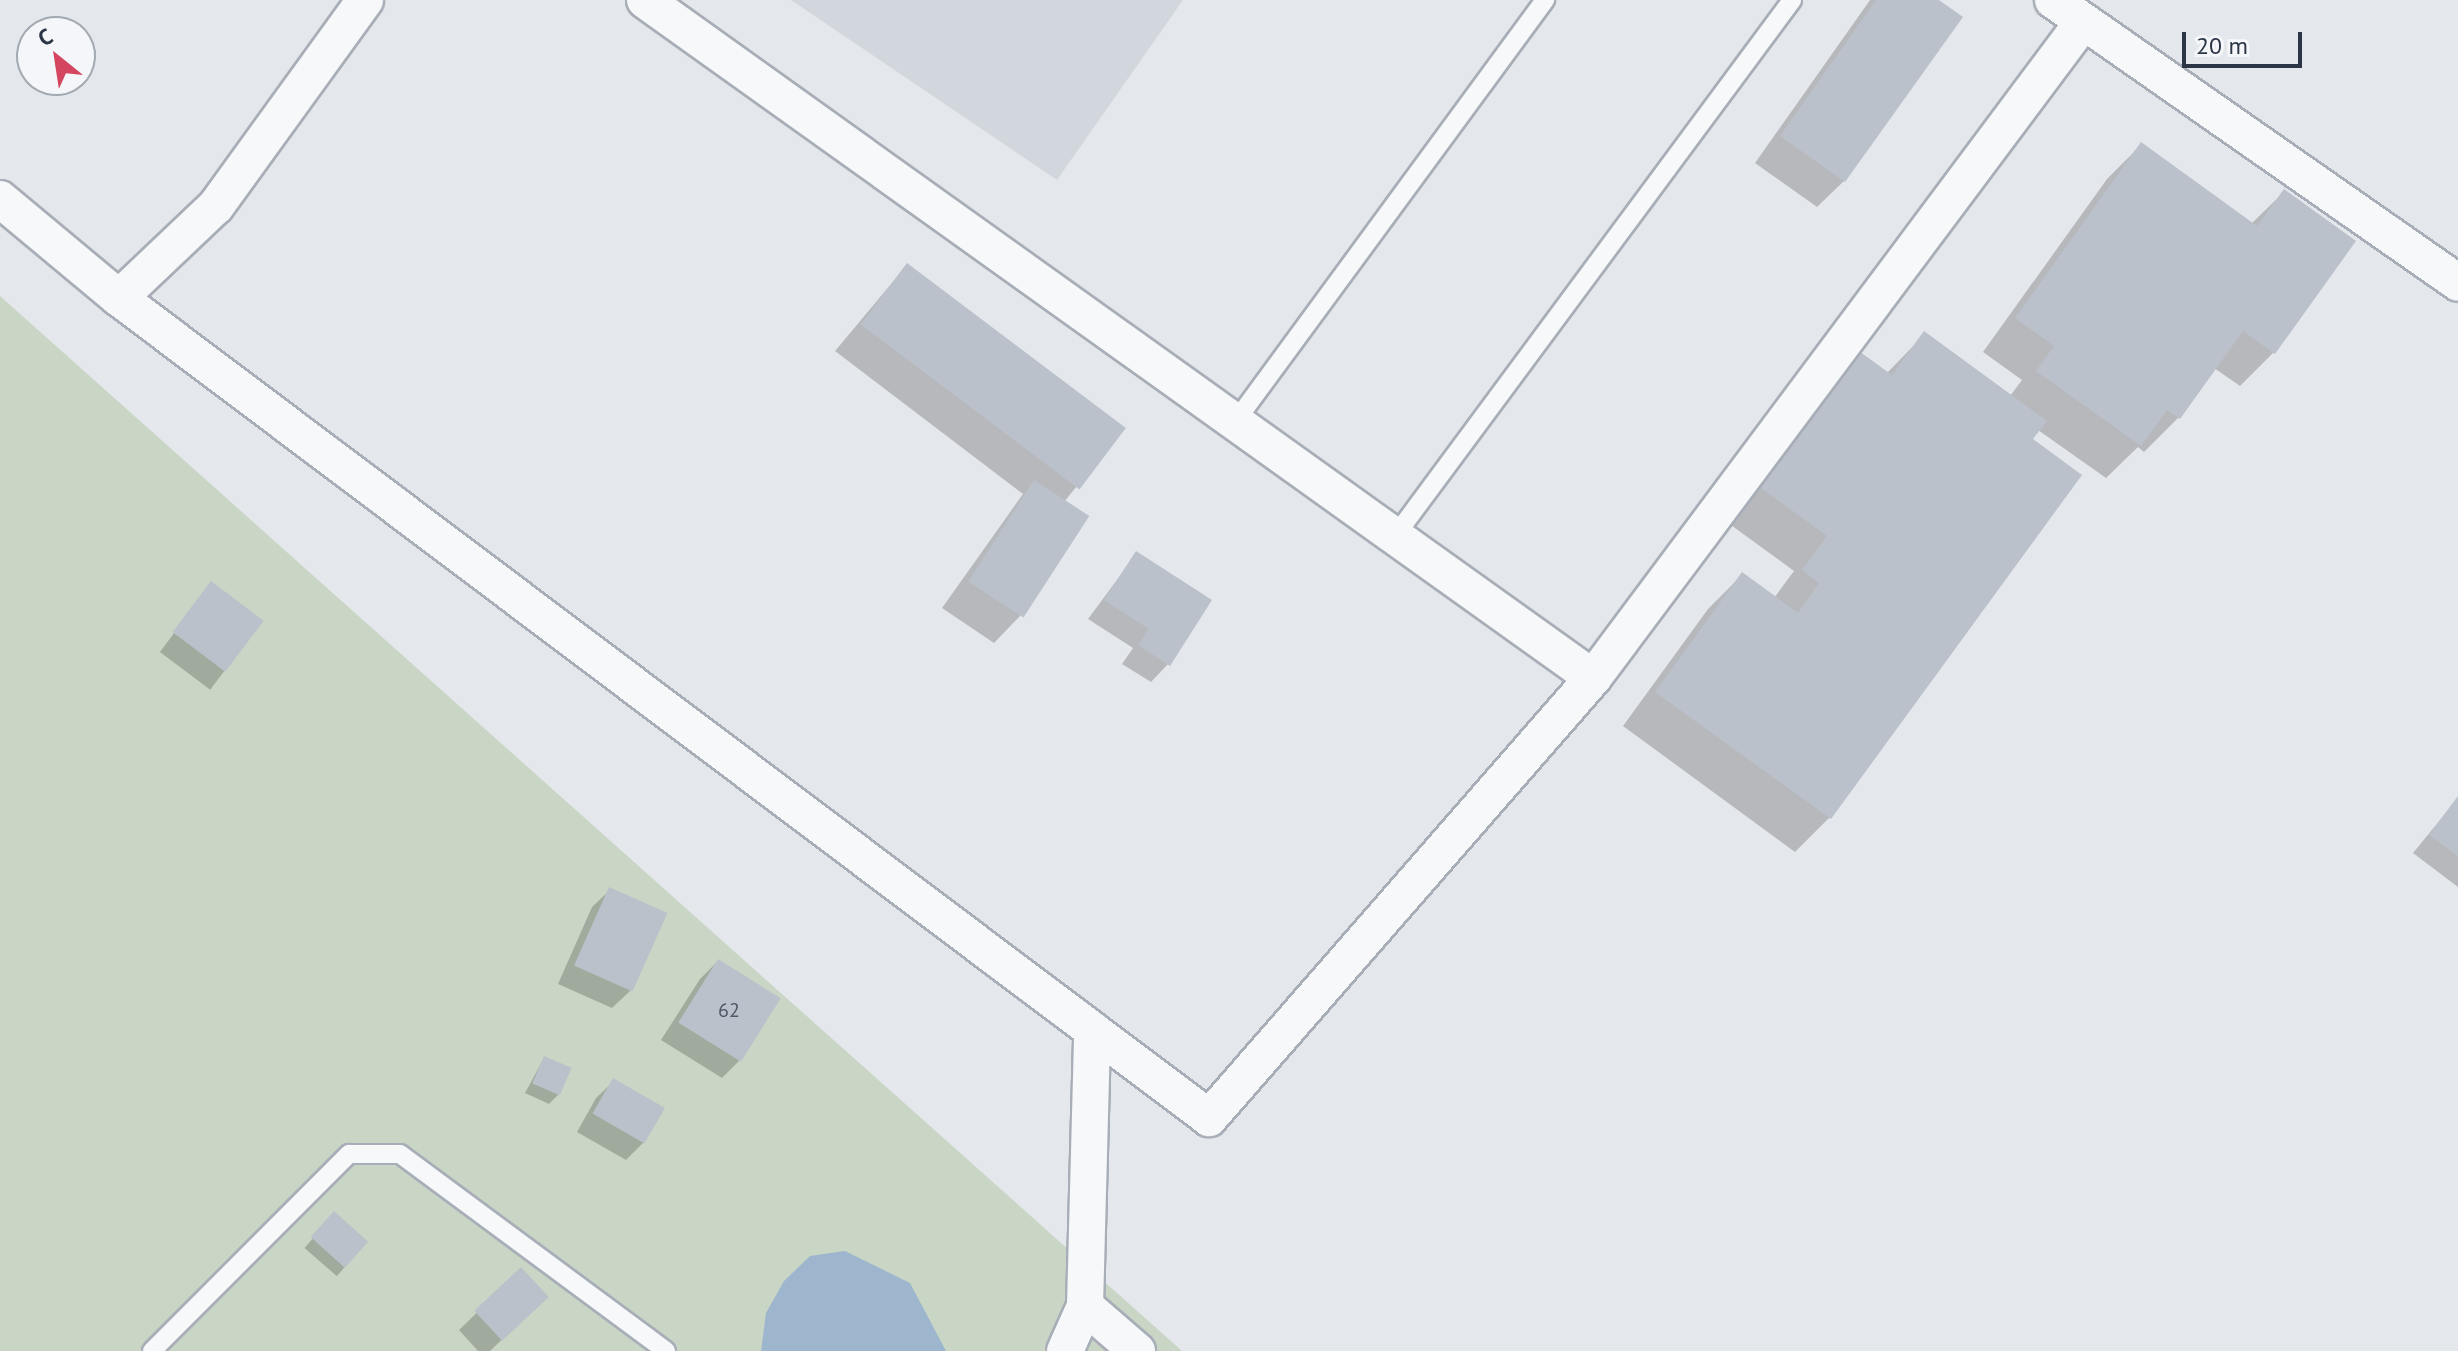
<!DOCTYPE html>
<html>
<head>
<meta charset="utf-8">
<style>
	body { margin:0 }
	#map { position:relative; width:2458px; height:1351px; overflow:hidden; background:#e4e7ec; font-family:"PT Sans",sans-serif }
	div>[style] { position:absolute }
	.built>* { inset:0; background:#d2d7de }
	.green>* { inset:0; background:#cad6c5 }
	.water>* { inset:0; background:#9eb6cd }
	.shadow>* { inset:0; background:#0003; transform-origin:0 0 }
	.building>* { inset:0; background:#bbc1ca; transform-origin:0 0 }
	.roads { filter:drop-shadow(2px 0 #a8aeb7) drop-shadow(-2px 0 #a8aeb7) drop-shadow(0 2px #a8aeb7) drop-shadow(0 -2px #a8aeb7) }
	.lane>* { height:18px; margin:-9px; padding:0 9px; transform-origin:9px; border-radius:9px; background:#f7f8fa }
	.street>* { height:36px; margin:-18px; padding:0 18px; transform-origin:18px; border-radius:18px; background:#f7f8fa }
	span { translate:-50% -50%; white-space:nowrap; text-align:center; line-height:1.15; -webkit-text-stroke:7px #f4f6f9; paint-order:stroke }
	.number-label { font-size:20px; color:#4e5867 }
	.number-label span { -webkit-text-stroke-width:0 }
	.north { position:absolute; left:16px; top:16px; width:80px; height:80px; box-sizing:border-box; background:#f4f6f9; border:2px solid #a3a9b1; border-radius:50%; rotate:330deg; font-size:22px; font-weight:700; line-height:32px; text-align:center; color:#2a3546 }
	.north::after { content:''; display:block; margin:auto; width:28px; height:36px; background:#d44660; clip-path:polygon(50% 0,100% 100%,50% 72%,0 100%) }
	.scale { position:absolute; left:2182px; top:32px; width:120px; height:36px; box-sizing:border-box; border:4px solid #2a3546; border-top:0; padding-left:10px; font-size:24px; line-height:28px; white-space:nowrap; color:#2a3546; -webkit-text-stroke:6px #f4f6f9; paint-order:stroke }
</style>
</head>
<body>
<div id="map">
	<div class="built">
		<div style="clip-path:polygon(791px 0,1183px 0,1057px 180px)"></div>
	</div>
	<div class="green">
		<div style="clip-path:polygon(0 296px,1182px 1351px,0 1351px)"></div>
	</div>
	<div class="water">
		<div style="clip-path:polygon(845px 1251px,910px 1283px,946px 1351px,761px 1351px,766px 1313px,784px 1281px,810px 1256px)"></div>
	</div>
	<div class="shadow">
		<div style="clip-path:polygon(1870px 0,1936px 0,1960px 17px,1844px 181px,1817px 207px,1755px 163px)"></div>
		<div style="clip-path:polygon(2141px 145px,2251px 224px,2284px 192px,2273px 353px,2240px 386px,2214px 368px,2178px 418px,2144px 452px,2138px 447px,2106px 478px,2038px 430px,2030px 440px,2079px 475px,1829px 818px,1795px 852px,1623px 726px,1708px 609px,1742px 575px,1774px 598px,1794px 571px,1724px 520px,1822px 386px,1886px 374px,1925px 334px,2010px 396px,2022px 380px,1983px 352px,2107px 179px)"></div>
		<div style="clip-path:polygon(907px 265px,1123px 429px,1064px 502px,1020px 616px,994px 643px,942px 608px,1023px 494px,835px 351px)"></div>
		<div style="clip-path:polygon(1137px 553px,1168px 664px,1151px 682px,1122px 664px,1133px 648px,1088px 619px)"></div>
		<div style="left:211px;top:584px;width:63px;height:85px;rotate:37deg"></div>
		<div style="clip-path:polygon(2458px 798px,2458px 887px,2413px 853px)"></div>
		<div style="clip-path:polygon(610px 890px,630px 991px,612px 1008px,558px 984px,592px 907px)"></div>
		<div style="clip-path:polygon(718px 961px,739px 1061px,722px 1078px,661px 1040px,700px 979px)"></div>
		<div style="clip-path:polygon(544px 1058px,558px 1095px,549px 1104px,525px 1093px)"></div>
		<div style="clip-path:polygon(614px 1081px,663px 1109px,644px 1142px,626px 1160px,577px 1132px,596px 1098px)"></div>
		<div style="left:334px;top:1214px;width:43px;height:45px;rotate:41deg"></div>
		<div style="clip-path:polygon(521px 1270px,529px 1314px,490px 1351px,478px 1351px,459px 1330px)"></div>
	</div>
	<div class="building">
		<div style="clip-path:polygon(1876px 0,1939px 0,1963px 17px,1845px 182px,1780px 136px)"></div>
		<div style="clip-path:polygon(2141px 142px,2257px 226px,2284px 189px,2356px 241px,2275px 354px,2243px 331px,2180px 419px,2167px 410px,2141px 446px,2036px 371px,2054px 346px,2015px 318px)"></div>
		<div style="left:907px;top:263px;width:274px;height:77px;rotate:37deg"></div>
		<div style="clip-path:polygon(1924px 331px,2047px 421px,2033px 439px,2082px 475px,1831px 819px,1655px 692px,1742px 572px,1798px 613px,1819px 583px,1802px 570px,1827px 536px,1757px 485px,1856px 349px,1892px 375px)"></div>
		<div style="left:1034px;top:480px;width:66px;height:121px;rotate:33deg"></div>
		<div style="clip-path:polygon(1136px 551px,1212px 600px,1170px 666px,1138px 645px,1149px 629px,1104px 600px)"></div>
		<div style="left:211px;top:581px;width:66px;height:64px;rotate:37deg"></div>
		<div style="clip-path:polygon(2458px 796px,2458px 856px,2429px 835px)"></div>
		<div style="left:609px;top:887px;width:64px;height:86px;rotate:24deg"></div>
		<div style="left:718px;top:959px;width:74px;height:75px;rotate:32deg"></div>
		<div style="left:544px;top:1056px;width:30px;height:30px;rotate:23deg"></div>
		<div style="left:613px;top:1078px;width:60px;height:41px;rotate:30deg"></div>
		<div style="left:334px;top:1211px;width:46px;height:35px;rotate:42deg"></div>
		<div style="left:521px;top:1267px;width:41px;height:64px;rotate:47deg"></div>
	</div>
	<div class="roads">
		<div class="lane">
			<div style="left:1235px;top:422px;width:524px;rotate:-53.7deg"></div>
			<div style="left:1395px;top:536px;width:667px;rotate:-53.47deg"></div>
			<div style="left:152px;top:1351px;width:279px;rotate:-45deg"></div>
			<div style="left:349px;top:1154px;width:51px"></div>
			<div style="left:400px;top:1154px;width:331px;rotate:36.5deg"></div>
		</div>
		<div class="street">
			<div style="left:645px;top:0;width:1165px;rotate:35.57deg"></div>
			<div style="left:1593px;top:678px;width:819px;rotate:-53.24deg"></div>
			<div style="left:2053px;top:0;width:494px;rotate:34.9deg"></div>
			<div style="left:0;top:199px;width:155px;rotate:39.8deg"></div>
			<div style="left:119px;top:298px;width:134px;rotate:-43.5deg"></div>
			<div style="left:216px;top:206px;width:254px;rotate:-54.1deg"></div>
			<div style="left:119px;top:298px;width:1364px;rotate:36.95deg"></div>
			<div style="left:1209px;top:1118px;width:584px;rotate:-48.89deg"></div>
			<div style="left:1085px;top:1306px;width:69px;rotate:40.9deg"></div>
			<div style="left:1065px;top:1351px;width:49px;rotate:-66deg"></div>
			<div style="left:1085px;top:1306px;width:276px;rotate:-88.5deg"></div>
		</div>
	</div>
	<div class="number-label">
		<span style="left:729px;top:1010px">62</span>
	</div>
	<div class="north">С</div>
	<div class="scale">20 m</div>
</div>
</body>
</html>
